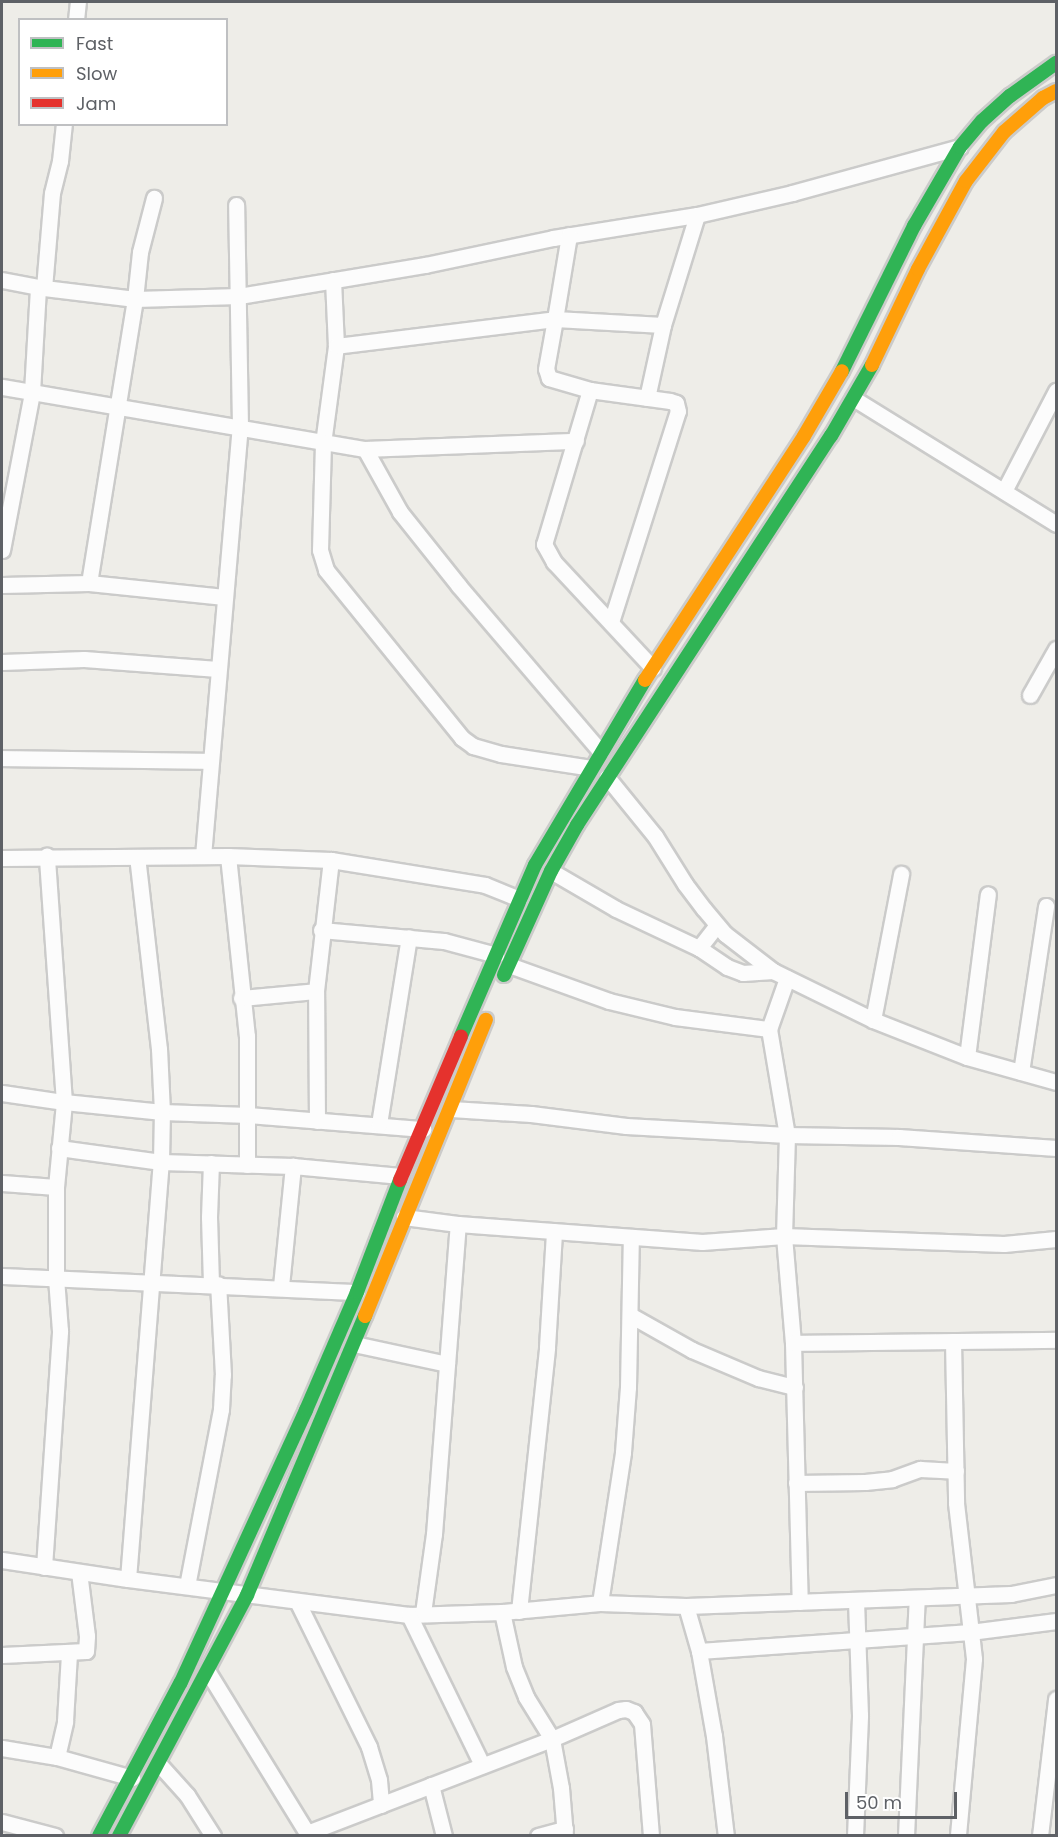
<!DOCTYPE html>
<html>
<head>
<meta charset="utf-8">
<style>
	body { margin:0 }
	#map { position:relative; width:1058px; height:1837px; overflow:hidden; background:#eeede8; font-family:Poppins,sans-serif }
	div>[style] { position:absolute }
	.roads { filter:drop-shadow(2px 0 #cbcbca) drop-shadow(-2px 0 #cbcbca) drop-shadow(0 2px #cbcbca) drop-shadow(0 -2px #cbcbca) }
	.street>* { height:15px; margin:-7.5px; padding:0 7.5px; transform-origin:7.5px; border-radius:7.5px; background:#fcfcfc }
	.fast>* { height:14px; margin:-7px; padding:0 7px; transform-origin:7px; border-radius:7px; background:#30b455 }
	.slow>* { height:14px; margin:-7px; padding:0 7px; transform-origin:7px; border-radius:7px; background:#ff9f0a }
	.jam>* { height:14px; margin:-7px; padding:0 7px; transform-origin:7px; border-radius:7px; background:#e5322d }
	span { translate:-50% -50%; white-space:nowrap; text-align:center; line-height:1.15; -webkit-text-stroke:5px #fff; paint-order:stroke }
	.frame { position:absolute; inset:0; border:3px solid #5e6166; pointer-events:none }
	.legend { position:absolute; left:18px; top:18px; width:210px; height:108px; box-sizing:border-box; background:#fff; border:2px solid #bfc0c2; margin:0; padding:8px 10px; list-style:none; font-size:18px; color:#5e6166 }
	.legend li { display:flex; align-items:center; gap:12px; height:30px }
	.legend b { width:30px; border:2px solid #bfc0c2 }
	.scale { position:absolute; left:845px; top:1792px; width:112px; height:27px; box-sizing:border-box; border:3px solid #5e6166; border-top:0; padding-left:8px; font-size:18px; line-height:21px; white-space:nowrap; color:#5e6166; -webkit-text-stroke:4px #fff; paint-order:stroke }
</style>
</head>
<body>
<div id="map">
	<div class="roads">
		<div class="street">
			<div style="left:76px;top:20px;width:18px;rotate:-84deg"></div>
			<div style="left:2px;top:280px;width:43px;rotate:10.8deg"></div>
			<div style="left:44px;top:288px;width:92px;rotate:6.9deg"></div>
			<div style="left:135px;top:299px;width:104px;rotate:-1.7deg"></div>
			<div style="left:239px;top:296px;width:189px;rotate:-9.5deg"></div>
			<div style="left:425px;top:265px;width:131px;rotate:-11.9deg"></div>
			<div style="left:553px;top:238px;width:146px;rotate:-9.1deg"></div>
			<div style="left:697px;top:215px;width:98px;rotate:-13deg"></div>
			<div style="left:792px;top:193px;width:174px;rotate:-15.3deg"></div>
			<div style="left:333px;top:280px;width:66px;rotate:87.4deg"></div>
			<div style="left:336px;top:346px;width:98px;rotate:97.6deg"></div>
			<div style="left:323px;top:443px;width:107px;rotate:91.6deg"></div>
			<div style="left:320px;top:550px;width:21px;rotate:73deg"></div>
			<div style="left:326px;top:570px;width:216px;rotate:51deg"></div>
			<div style="left:462px;top:738px;width:14px;rotate:36deg"></div>
			<div style="left:473px;top:746px;width:29px;rotate:16deg"></div>
			<div style="left:501px;top:754px;width:91px;rotate:8.8deg"></div>
			<div style="left:44px;top:288px;width:95px;rotate:-85.2deg"></div>
			<div style="left:52px;top:193px;width:33px;rotate:-76deg"></div>
			<div style="left:60px;top:161px;width:37px;rotate:-84deg"></div>
			<div style="left:336px;top:346px;width:221px;rotate:-7deg"></div>
			<div style="left:555px;top:319px;width:85px;rotate:-80.5deg"></div>
			<div style="left:2px;top:387px;width:368px;rotate:9.7deg"></div>
			<div style="left:365px;top:449px;width:211px;rotate:-2.2deg"></div>
			<div style="left:590px;top:390px;width:161px;rotate:106.6deg"></div>
			<div style="left:544px;top:544px;width:21px;rotate:61deg"></div>
			<div style="left:554px;top:562px;width:145px;rotate:47deg"></div>
			<div style="left:647px;top:398px;width:75px;rotate:-77.6deg"></div>
			<div style="left:663px;top:325px;width:115px;rotate:-72.8deg"></div>
			<div style="left:853px;top:398px;width:239px;rotate:31.8deg"></div>
			<div style="left:365px;top:449px;width:72px;rotate:60.9deg"></div>
			<div style="left:400px;top:512px;width:95px;rotate:51.4deg"></div>
			<div style="left:459px;top:586px;width:218px;rotate:49.5deg"></div>
			<div style="left:1004px;top:491px;width:113px;rotate:-62.5deg"></div>
			<div style="left:2px;top:550px;width:161px;rotate:-79.2deg"></div>
			<div style="left:32px;top:392px;width:105px;rotate:-86.7deg"></div>
			<div style="left:89px;top:583px;width:288px;rotate:-80.8deg"></div>
			<div style="left:135px;top:299px;width:47px;rotate:-83.9deg"></div>
			<div style="left:140px;top:252px;width:56px;rotate:-75.5deg"></div>
			<div style="left:2px;top:585px;width:87px;rotate:-1.3deg"></div>
			<div style="left:89px;top:583px;width:136px;rotate:5.9deg"></div>
			<div style="left:611px;top:622px;width:221px;rotate:-72.4deg"></div>
			<div style="left:678px;top:411px;width:8px;rotate:-104deg"></div>
			<div style="left:676px;top:403px;width:6px;rotate:-162deg"></div>
			<div style="left:670px;top:401px;width:81px;rotate:-172.2deg"></div>
			<div style="left:590px;top:390px;width:43px;rotate:-163.7deg"></div>
			<div style="left:549px;top:378px;width:9px;rotate:-108deg"></div>
			<div style="left:546px;top:369px;width:51px;rotate:-79.8deg"></div>
			<div style="left:555px;top:319px;width:108px;rotate:3.2deg"></div>
			<div style="left:2px;top:662px;width:82px;rotate:-2.1deg"></div>
			<div style="left:84px;top:659px;width:134px;rotate:4.3deg"></div>
			<div style="left:1030px;top:695px;width:53px;rotate:-60.5deg"></div>
			<div style="left:2px;top:758px;width:208px;rotate:0.8deg"></div>
			<div style="left:607px;top:777px;width:76px;rotate:50.9deg"></div>
			<div style="left:655px;top:836px;width:57px;rotate:58deg"></div>
			<div style="left:685px;top:884px;width:31px;rotate:53deg"></div>
			<div style="left:704px;top:909px;width:33px;rotate:50deg"></div>
			<div style="left:725px;top:934px;width:61px;rotate:37.6deg"></div>
			<div style="left:773px;top:971px;width:111px;rotate:26.1deg"></div>
			<div style="left:873px;top:1020px;width:101px;rotate:21.5deg"></div>
			<div style="left:967px;top:1057px;width:92px;rotate:15.7deg"></div>
			<div style="left:203px;top:856px;width:432px;rotate:-85.1deg"></div>
			<div style="left:240px;top:426px;width:221px;rotate:-91deg"></div>
			<div style="left:228px;top:856px;width:181px;rotate:84deg"></div>
			<div style="left:247px;top:1036px;width:129px;rotate:90deg"></div>
			<div style="left:2px;top:858px;width:226px;rotate:-0.5deg"></div>
			<div style="left:228px;top:856px;width:103px;rotate:2.2deg"></div>
			<div style="left:331px;top:860px;width:156px;rotate:9.2deg"></div>
			<div style="left:485px;top:885px;width:37px;rotate:22deg"></div>
			<div style="left:551px;top:871px;width:75px;rotate:30.3deg"></div>
			<div style="left:616px;top:909px;width:92px;rotate:25.2deg"></div>
			<div style="left:699px;top:948px;width:34px;rotate:34deg"></div>
			<div style="left:727px;top:967px;width:17px;rotate:21deg"></div>
			<div style="left:743px;top:973px;width:30px;rotate:-4deg"></div>
			<div style="left:321px;top:930px;width:123px;rotate:5.1deg"></div>
			<div style="left:444px;top:941px;width:54px;rotate:15.1deg"></div>
			<div style="left:699px;top:948px;width:29px;rotate:-52deg"></div>
			<div style="left:509px;top:965px;width:106px;rotate:19.8deg"></div>
			<div style="left:609px;top:1001px;width:68px;rotate:13.6deg"></div>
			<div style="left:675px;top:1017px;width:95px;rotate:7.3deg"></div>
			<div style="left:787px;top:978px;width:54px;rotate:109.4deg"></div>
			<div style="left:769px;top:1029px;width:108px;rotate:80.4deg"></div>
			<div style="left:787px;top:1135px;width:101px;rotate:91.7deg"></div>
			<div style="left:784px;top:1236px;width:107px;rotate:85.2deg"></div>
			<div style="left:793px;top:1343px;width:259px;rotate:88.5deg"></div>
			<div style="left:241px;top:998px;width:75px;rotate:-5.3deg"></div>
			<div style="left:873px;top:1020px;width:149px;rotate:-79.1deg"></div>
			<div style="left:967px;top:1057px;width:164px;rotate:-82.7deg"></div>
			<div style="left:1021px;top:1072px;width:168px;rotate:-81.4deg"></div>
			<div style="left:2px;top:1093px;width:63px;rotate:8.3deg"></div>
			<div style="left:64px;top:1102px;width:99px;rotate:5.8deg"></div>
			<div style="left:162px;top:1112px;width:86px;rotate:2deg"></div>
			<div style="left:248px;top:1115px;width:176px;rotate:4.6deg"></div>
			<div style="left:451px;top:1109px;width:80px;rotate:3.6deg"></div>
			<div style="left:531px;top:1114px;width:96px;rotate:7.2deg"></div>
			<div style="left:626px;top:1126px;width:161px;rotate:3.2deg"></div>
			<div style="left:787px;top:1135px;width:112px;rotate:1deg"></div>
			<div style="left:899px;top:1137px;width:157px;rotate:4deg"></div>
			<div style="left:317px;top:1121px;width:130px;rotate:-90.4deg"></div>
			<div style="left:316px;top:991px;width:132px;rotate:-83.5deg"></div>
			<div style="left:379px;top:1124px;width:189px;rotate:-80.9deg"></div>
			<div style="left:59px;top:1148px;width:103px;rotate:7.8deg"></div>
			<div style="left:161px;top:1162px;width:132px;rotate:1.7deg"></div>
			<div style="left:293px;top:1166px;width:108px;rotate:5.3deg"></div>
			<div style="left:2px;top:1183px;width:54px;rotate:4.2deg"></div>
			<div style="left:404px;top:1217px;width:54px;rotate:7.4deg"></div>
			<div style="left:458px;top:1224px;width:245px;rotate:4.2deg"></div>
			<div style="left:702px;top:1242px;width:82px;rotate:-4.2deg"></div>
			<div style="left:784px;top:1236px;width:220px;rotate:2.1deg"></div>
			<div style="left:1004px;top:1244px;width:52px;rotate:-5.5deg"></div>
			<div style="left:2px;top:1276px;width:355px;rotate:2.6deg"></div>
			<div style="left:211px;top:1284px;width:67px;rotate:-91.7deg"></div>
			<div style="left:209px;top:1217px;width:54px;rotate:-87.9deg"></div>
			<div style="left:281px;top:1286px;width:121px;rotate:-84.3deg"></div>
			<div style="left:630px;top:1315px;width:71px;rotate:29.4deg"></div>
			<div style="left:692px;top:1350px;width:72px;rotate:23deg"></div>
			<div style="left:758px;top:1378px;width:38px;rotate:14deg"></div>
			<div style="left:953px;top:1341px;width:162px;rotate:88.9deg"></div>
			<div style="left:956px;top:1503px;width:157px;rotate:83.4deg"></div>
			<div style="left:974px;top:1659px;width:178px;rotate:95.2deg"></div>
			<div style="left:793px;top:1343px;width:263px;rotate:-0.7deg"></div>
			<div style="left:354px;top:1344px;width:95px;rotate:12.1deg"></div>
			<div style="left:796px;top:1483px;width:69px;rotate:-0.8deg"></div>
			<div style="left:865px;top:1482px;width:27px;rotate:-6deg"></div>
			<div style="left:892px;top:1479px;width:30px;rotate:-20deg"></div>
			<div style="left:920px;top:1469px;width:36px;rotate:3deg"></div>
			<div style="left:2px;top:1560px;width:127px;rotate:8.6deg"></div>
			<div style="left:128px;top:1579px;width:283px;rotate:7.3deg"></div>
			<div style="left:409px;top:1615px;width:93px;rotate:-1.8deg"></div>
			<div style="left:502px;top:1612px;width:98px;rotate:-5.2deg"></div>
			<div style="left:600px;top:1603px;width:86px;rotate:2deg"></div>
			<div style="left:686px;top:1606px;width:325px;rotate:-2.1deg"></div>
			<div style="left:1011px;top:1594px;width:46px;rotate:-11.3deg"></div>
			<div style="left:44px;top:1567px;width:237px;rotate:-86.1deg"></div>
			<div style="left:60px;top:1331px;width:53px;rotate:-94.3deg"></div>
			<div style="left:56px;top:1278px;width:91px;rotate:-90deg"></div>
			<div style="left:56px;top:1187px;width:85px;rotate:-84.6deg"></div>
			<div style="left:64px;top:1102px;width:247px;rotate:-94deg"></div>
			<div style="left:128px;top:1579px;width:418px;rotate:-85.5deg"></div>
			<div style="left:161px;top:1162px;width:50px;rotate:-88.9deg"></div>
			<div style="left:162px;top:1112px;width:63px;rotate:-92.7deg"></div>
			<div style="left:159px;top:1049px;width:193px;rotate:-96.5deg"></div>
			<div style="left:187px;top:1586px;width:180px;rotate:-79.1deg"></div>
			<div style="left:221px;top:1409px;width:34px;rotate:-87deg"></div>
			<div style="left:223px;top:1375px;width:91px;rotate:-93.1deg"></div>
			<div style="left:297px;top:1601px;width:163px;rotate:63.7deg"></div>
			<div style="left:369px;top:1747px;width:34px;rotate:73deg"></div>
			<div style="left:379px;top:1780px;width:25px;rotate:85deg"></div>
			<div style="left:600px;top:1603px;width:153px;rotate:-81.3deg"></div>
			<div style="left:623px;top:1452px;width:65px;rotate:-85.6deg"></div>
			<div style="left:628px;top:1387px;width:150px;rotate:-88.9deg"></div>
			<div style="left:686px;top:1606px;width:47px;rotate:73.9deg"></div>
			<div style="left:699px;top:1651px;width:86px;rotate:80deg"></div>
			<div style="left:714px;top:1736px;width:101px;rotate:83.2deg"></div>
			<div style="left:519px;top:1611px;width:265px;rotate:-83.9deg"></div>
			<div style="left:547px;top:1347px;width:116px;rotate:-86.5deg"></div>
			<div style="left:502px;top:1612px;width:56px;rotate:77.7deg"></div>
			<div style="left:514px;top:1667px;width:32px;rotate:68deg"></div>
			<div style="left:526px;top:1697px;width:49px;rotate:58.2deg"></div>
			<div style="left:552px;top:1739px;width:50px;rotate:79.6deg"></div>
			<div style="left:561px;top:1788px;width:48px;rotate:85.2deg"></div>
			<div style="left:423px;top:1613px;width:80px;rotate:-82.1deg"></div>
			<div style="left:434px;top:1534px;width:311px;rotate:-85.6deg"></div>
			<div style="left:409px;top:1615px;width:167px;rotate:64deg"></div>
			<div style="left:699px;top:1651px;width:272px;rotate:-4deg"></div>
			<div style="left:970px;top:1632px;width:87px;rotate:-7.3deg"></div>
			<div style="left:2px;top:1655px;width:84px;rotate:-2.7deg"></div>
			<div style="left:86px;top:1651px;width:15px;rotate:-86deg"></div>
			<div style="left:87px;top:1636px;width:64px;rotate:-97.1deg"></div>
			<div style="left:208px;top:1672px;width:189px;rotate:58.4deg"></div>
			<div style="left:307px;top:1833px;width:262px;rotate:-21deg"></div>
			<div style="left:552px;top:1739px;width:72px;rotate:-23.7deg"></div>
			<div style="left:618px;top:1710px;width:8px;rotate:-7deg"></div>
			<div style="left:626px;top:1709px;width:9px;rotate:21deg"></div>
			<div style="left:634px;top:1712px;width:14px;rotate:56deg"></div>
			<div style="left:642px;top:1724px;width:112px;rotate:85.4deg"></div>
			<div style="left:2px;top:1748px;width:56px;rotate:9.3deg"></div>
			<div style="left:57px;top:1757px;width:78px;rotate:15.6deg"></div>
			<div style="left:57px;top:1757px;width:37px;rotate:-77deg"></div>
			<div style="left:65px;top:1721px;width:68px;rotate:-86.6deg"></div>
			<div style="left:159px;top:1764px;width:42px;rotate:47.9deg"></div>
			<div style="left:187px;top:1795px;width:49px;rotate:57.6deg"></div>
			<div style="left:431px;top:1785px;width:53px;rotate:75.7deg"></div>
			<div style="left:2px;top:1822px;width:55px;rotate:14.8deg"></div>
			<div style="left:538px;top:1836px;width:28px;rotate:-15deg"></div>
			<div style="left:855px;top:1836px;width:121px;rotate:-87.6deg"></div>
			<div style="left:860px;top:1715px;width:115px;rotate:-92deg"></div>
			<div style="left:906px;top:1836px;width:238px;rotate:-87.4deg"></div>
			<div style="left:1040px;top:1836px;width:138px;rotate:-83.3deg"></div>
		</div>
		<div class="fast">
			<div style="left:842px;top:371px;width:162px;rotate:-63.6deg"></div>
			<div style="left:914px;top:226px;width:91px;rotate:-59.8deg"></div>
			<div style="left:960px;top:147px;width:34px;rotate:-50deg"></div>
			<div style="left:982px;top:121px;width:38px;rotate:-42deg"></div>
			<div style="left:1010px;top:96px;width:57px;rotate:-35.7deg"></div>
			<div style="left:504px;top:975px;width:114px;rotate:-65.7deg"></div>
			<div style="left:551px;top:871px;width:53px;rotate:-60.5deg"></div>
			<div style="left:577px;top:825px;width:465px;rotate:-56.9deg"></div>
			<div style="left:831px;top:436px;width:82px;rotate:-60deg"></div>
			<div style="left:461px;top:1036px;width:186px;rotate:-66.6deg"></div>
			<div style="left:535px;top:865px;width:215px;rotate:-59.3deg"></div>
			<div style="left:99px;top:1836px;width:174px;rotate:-62deg"></div>
			<div style="left:181px;top:1682px;width:299px;rotate:-65.3deg"></div>
			<div style="left:306px;top:1410px;width:129px;rotate:-66.6deg"></div>
			<div style="left:357px;top:1292px;width:120px;rotate:-69deg"></div>
			<div style="left:119px;top:1836px;width:273px;rotate:-62deg"></div>
			<div style="left:247px;top:1595px;width:303px;rotate:-67.1deg"></div>
		</div>
		<div class="slow">
			<div style="left:872px;top:365px;width:106px;rotate:-64.4deg"></div>
			<div style="left:918px;top:269px;width:100px;rotate:-61.4deg"></div>
			<div style="left:966px;top:181px;width:62px;rotate:-52.2deg"></div>
			<div style="left:1004px;top:132px;width:52px;rotate:-41.1deg"></div>
			<div style="left:1043px;top:98px;width:15px;rotate:-28deg"></div>
			<div style="left:645px;top:680px;width:291px;rotate:-56.9deg"></div>
			<div style="left:804px;top:436px;width:75px;rotate:-59.7deg"></div>
			<div style="left:365px;top:1316px;width:320px;rotate:-67.8deg"></div>
		</div>
		<div class="jam">
			<div style="left:400px;top:1180px;width:156px;rotate:-67deg"></div>
		</div>
	</div>
	<div class="frame"></div>
	<ul class="legend">
	<li><b style="height:8px;background:#30b455"></b>Fast</li>
	<li><b style="height:8px;background:#ff9f0a"></b>Slow</li>
	<li><b style="height:8px;background:#e5322d"></b>Jam</li>
	</ul>
	<div class="scale">50 m</div>
</div>
</body>
</html>
